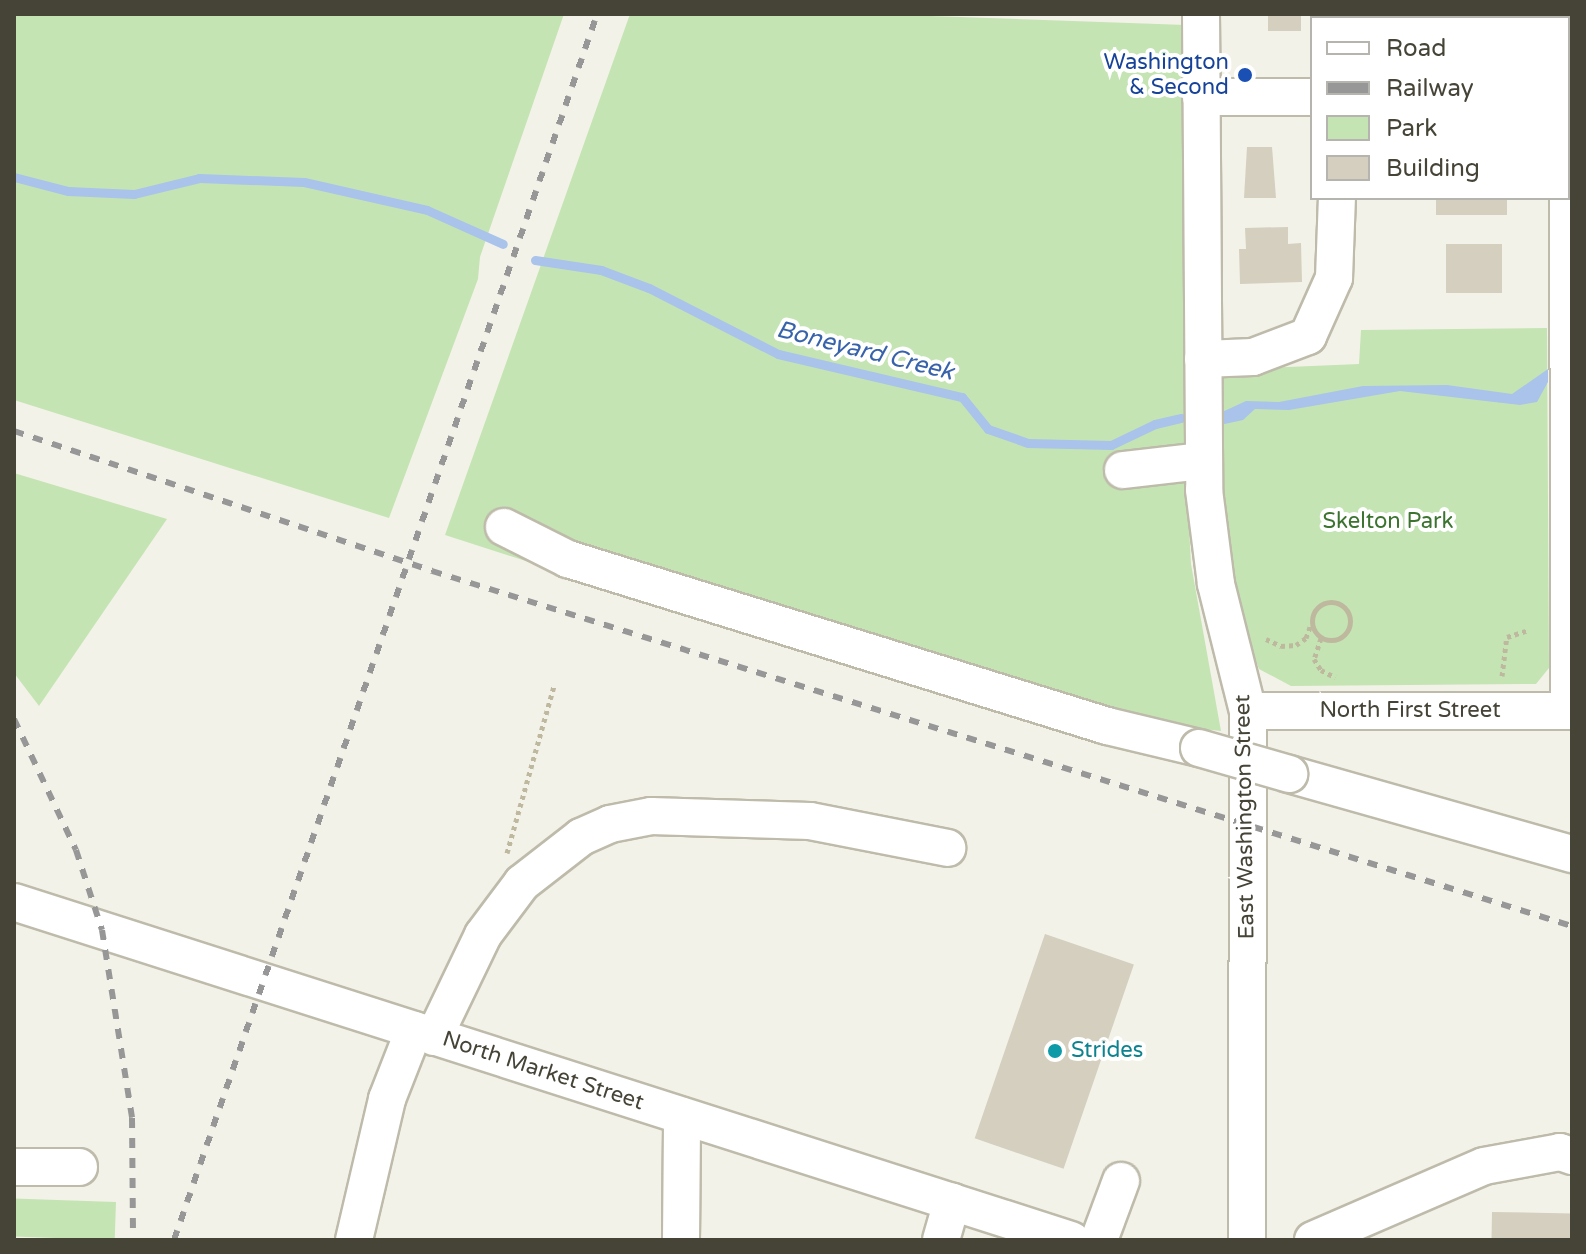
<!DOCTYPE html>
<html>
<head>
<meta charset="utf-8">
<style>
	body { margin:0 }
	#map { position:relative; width:1586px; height:1254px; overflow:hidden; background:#f3f2e8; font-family:"Varela Round",sans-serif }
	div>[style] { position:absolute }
	.green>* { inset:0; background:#c5e4b4; transform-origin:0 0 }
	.water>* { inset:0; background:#a9c3eb }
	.stream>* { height:9px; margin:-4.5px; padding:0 4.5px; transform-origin:4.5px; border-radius:4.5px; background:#a9c3eb }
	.building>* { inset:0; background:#d4cfbe; transform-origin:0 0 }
	.path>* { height:5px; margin-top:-2.5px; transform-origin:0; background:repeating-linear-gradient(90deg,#beb99e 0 4px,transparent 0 8px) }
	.path>.ring { margin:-2.5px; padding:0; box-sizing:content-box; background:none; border:5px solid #beb99e; border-radius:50% }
	.roads { filter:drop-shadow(2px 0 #bebbab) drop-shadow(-2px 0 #bebbab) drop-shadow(0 2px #bebbab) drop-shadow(0 -2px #bebbab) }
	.minor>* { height:36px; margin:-18px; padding:0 18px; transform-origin:18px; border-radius:18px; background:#fff }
	.rail>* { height:6px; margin-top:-3px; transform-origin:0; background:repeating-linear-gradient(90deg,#979797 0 10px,transparent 0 20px) }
	.bridges { filter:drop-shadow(2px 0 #bebbab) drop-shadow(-2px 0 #bebbab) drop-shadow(0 2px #bebbab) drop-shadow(0 -2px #bebbab) }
	.minor-bridge>* { height:36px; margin:-18px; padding:0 18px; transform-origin:18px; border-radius:18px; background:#fff }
	.dots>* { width:22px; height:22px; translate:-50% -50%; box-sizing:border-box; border:4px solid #fff; border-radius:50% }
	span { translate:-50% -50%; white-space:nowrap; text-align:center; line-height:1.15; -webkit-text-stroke:8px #fff; paint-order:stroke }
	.transit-label { font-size:22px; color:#164399 }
	.right { translate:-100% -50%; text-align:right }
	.park-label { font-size:22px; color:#3b732f }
	.street-label { font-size:22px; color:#464337 }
	.culture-label { font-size:22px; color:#0d838f }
	.left { translate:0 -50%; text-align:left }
	.water-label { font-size:24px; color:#3863aa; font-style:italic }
	.frame { position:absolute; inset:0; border:16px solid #464337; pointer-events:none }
	.legend { position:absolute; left:1310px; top:16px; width:260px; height:184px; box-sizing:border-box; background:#fff; border:2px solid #b5b4af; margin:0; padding:10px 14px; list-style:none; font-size:24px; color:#464337 }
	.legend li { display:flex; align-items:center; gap:16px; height:40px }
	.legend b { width:40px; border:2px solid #b5b4af }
</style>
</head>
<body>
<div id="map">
	<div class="green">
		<div style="clip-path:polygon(14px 14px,564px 14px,480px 257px,478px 279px,389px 518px,14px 400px)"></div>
		<div style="clip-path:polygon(630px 14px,873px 14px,1186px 25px,1185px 452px,1191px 564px,1221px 731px,965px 703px,445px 535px)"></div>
		<div style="clip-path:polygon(1547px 328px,1549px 668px,1536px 684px,1291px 686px,1259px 669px,1237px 609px,1220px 523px,1218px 370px,1359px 364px,1361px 330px)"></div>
		<div style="clip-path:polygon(14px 473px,167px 519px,39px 706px,14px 673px)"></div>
		<div style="left:116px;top:1202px;width:38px;height:102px;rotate:92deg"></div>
	</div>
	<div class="water">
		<div style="clip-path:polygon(1548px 369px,1548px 382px,1537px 402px,1520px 405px,1400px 391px,1289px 410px,1255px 409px,1243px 420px,1220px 425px,1220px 413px,1246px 401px,1279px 402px,1363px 386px,1447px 385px,1512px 394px)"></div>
	</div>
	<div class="stream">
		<div style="left:14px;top:177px;width:56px;rotate:14.5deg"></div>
		<div style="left:68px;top:191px;width:66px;rotate:2.6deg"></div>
		<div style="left:134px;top:194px;width:67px;rotate:-13.8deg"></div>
		<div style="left:199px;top:178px;width:105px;rotate:2.2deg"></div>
		<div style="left:304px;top:182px;width:126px;rotate:12.8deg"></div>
		<div style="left:427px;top:210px;width:83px;rotate:24.1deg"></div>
		<div style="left:535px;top:260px;width:67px;rotate:8.6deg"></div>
		<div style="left:601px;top:270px;width:51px;rotate:20.6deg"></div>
		<div style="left:649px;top:288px;width:145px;rotate:27.1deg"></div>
		<div style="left:778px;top:354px;width:189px;rotate:13.2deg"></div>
		<div style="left:962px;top:397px;width:41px;rotate:50.9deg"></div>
		<div style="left:988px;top:429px;width:42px;rotate:19.3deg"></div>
		<div style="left:1028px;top:443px;width:83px;rotate:1.4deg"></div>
		<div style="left:1111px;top:445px;width:49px;rotate:-25.5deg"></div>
		<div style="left:1155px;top:424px;width:27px;rotate:-13deg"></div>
	</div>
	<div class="building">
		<div style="left:1268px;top:14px;width:33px;height:17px"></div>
		<div style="clip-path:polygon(1360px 14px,1412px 14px,1360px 18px)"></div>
		<div style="left:1448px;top:14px;width:61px;height:4px"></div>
		<div style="clip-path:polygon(1247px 147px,1272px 147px,1276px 198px,1244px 198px)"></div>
		<div style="left:1436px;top:198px;width:71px;height:17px"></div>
		<div style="clip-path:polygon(1288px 227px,1288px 244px,1301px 243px,1302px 282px,1240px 284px,1239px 249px,1246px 249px,1245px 228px)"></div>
		<div style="left:1446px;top:244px;width:56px;height:49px"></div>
		<div style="left:1045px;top:934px;width:94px;height:216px;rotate:19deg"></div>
		<div style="left:1492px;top:1212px;width:80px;height:28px;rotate:1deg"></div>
	</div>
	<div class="path">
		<div class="ring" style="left:1312px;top:602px;width:33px;height:33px"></div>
		<div style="left:1321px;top:638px;width:22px;rotate:108deg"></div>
		<div style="left:1314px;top:659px;width:13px;rotate:58deg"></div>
		<div style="left:1321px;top:670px;width:16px;rotate:27deg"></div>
		<div style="left:1266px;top:639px;width:17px;rotate:25deg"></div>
		<div style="left:1281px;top:646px;width:15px;rotate:-4deg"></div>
		<div style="left:1296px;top:645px;width:12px;rotate:-35deg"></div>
		<div style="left:1306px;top:638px;width:15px;rotate:-70deg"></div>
		<div style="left:1502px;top:676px;width:39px;rotate:-83deg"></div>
		<div style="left:1507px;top:637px;width:22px;rotate:-18deg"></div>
		<div style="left:507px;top:853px;width:173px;rotate:-74.3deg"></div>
	</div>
	<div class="roads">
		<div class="minor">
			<div style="left:1201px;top:14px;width:476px;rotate:89.6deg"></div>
			<div style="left:1204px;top:490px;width:95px;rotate:82.7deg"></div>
			<div style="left:1216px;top:584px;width:131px;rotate:75.9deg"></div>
			<div style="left:1248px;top:711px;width:529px;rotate:90.11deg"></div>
			<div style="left:1340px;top:14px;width:4px;rotate:90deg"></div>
			<div style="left:1568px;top:14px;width:4px;rotate:90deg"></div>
			<div style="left:1568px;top:44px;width:667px;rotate:89.91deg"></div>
			<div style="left:1201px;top:97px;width:111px"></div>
			<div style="left:1203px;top:359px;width:50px;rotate:-2.3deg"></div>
			<div style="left:1253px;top:357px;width:59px;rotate:-20.9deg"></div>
			<div style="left:1308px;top:336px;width:64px;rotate:-65.9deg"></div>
			<div style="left:1334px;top:278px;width:80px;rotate:-87.9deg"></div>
			<div style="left:1123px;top:470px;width:80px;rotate:-6.5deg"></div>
			<div style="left:504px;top:527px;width:72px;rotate:26.6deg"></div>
			<div style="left:568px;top:559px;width:564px;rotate:17.21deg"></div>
			<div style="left:1107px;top:726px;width:95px;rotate:13.4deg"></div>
			<div style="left:1248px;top:711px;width:324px"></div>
			<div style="left:1289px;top:774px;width:294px;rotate:15.8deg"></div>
			<div style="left:14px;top:902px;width:1110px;rotate:17.73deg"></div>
			<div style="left:434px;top:1037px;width:113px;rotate:-64.3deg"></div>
			<div style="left:483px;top:935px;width:65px;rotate:-53.1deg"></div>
			<div style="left:522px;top:883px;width:75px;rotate:-37.9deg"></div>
			<div style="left:581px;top:837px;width:32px;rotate:-24deg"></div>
			<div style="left:610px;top:824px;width:42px;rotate:-11deg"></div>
			<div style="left:651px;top:816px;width:159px;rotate:1.8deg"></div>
			<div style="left:810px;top:821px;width:140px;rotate:11.1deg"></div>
			<div style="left:14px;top:1167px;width:65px"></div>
			<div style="left:354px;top:1240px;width:145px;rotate:-76.8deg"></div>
			<div style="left:387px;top:1099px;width:74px;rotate:-68.6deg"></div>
			<div style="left:681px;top:1240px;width:124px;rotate:-89.5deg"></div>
			<div style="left:941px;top:1240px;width:40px;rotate:-74deg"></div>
			<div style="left:1099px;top:1240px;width:63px;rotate:-69.6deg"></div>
			<div style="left:1313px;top:1240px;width:186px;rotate:-23.4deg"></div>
			<div style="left:1484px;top:1166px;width:77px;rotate:-10.4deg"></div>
			<div style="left:1560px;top:1152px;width:13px;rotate:18deg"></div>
		</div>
	</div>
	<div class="rail">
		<div style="left:14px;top:431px;width:441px;rotate:18.5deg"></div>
		<div style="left:432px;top:571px;width:1194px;rotate:17.3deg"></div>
		<div style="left:14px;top:719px;width:145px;rotate:64.7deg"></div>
		<div style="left:76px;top:850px;width:84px;rotate:72deg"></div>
		<div style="left:102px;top:930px;width:190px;rotate:80.9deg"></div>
		<div style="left:132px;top:1118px;width:122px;rotate:89.5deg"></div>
		<div style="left:174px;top:1240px;width:1297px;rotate:-70.96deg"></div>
	</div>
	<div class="bridges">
		<div class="minor-bridge">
			<div style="left:1199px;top:748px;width:94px;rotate:16.1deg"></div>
		</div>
	</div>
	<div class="dots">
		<div style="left:1245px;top:75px;background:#1a4fb4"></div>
		<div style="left:1055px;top:1051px;background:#0f9aa8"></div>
	</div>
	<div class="transit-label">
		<span class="right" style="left:1229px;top:75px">Washington<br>&amp; Second</span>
	</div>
	<div class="park-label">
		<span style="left:1388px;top:522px">Skelton Park</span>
	</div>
	<div class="street-label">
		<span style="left:1410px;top:711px">North First Street</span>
		<span style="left:1245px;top:817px;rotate:-91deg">East Washington Street</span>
		<span style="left:543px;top:1071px;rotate:18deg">North Market Street</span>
	</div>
	<div class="culture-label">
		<span class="left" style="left:1071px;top:1051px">Strides</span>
	</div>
	<div class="water-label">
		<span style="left:865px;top:351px;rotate:14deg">Boneyard Creek</span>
	</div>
	<div class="frame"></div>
	<ul class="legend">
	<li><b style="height:10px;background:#fff"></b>Road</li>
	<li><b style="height:10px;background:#979797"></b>Railway</li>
	<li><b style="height:22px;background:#c5e4b4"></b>Park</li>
	<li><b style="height:22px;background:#d4cfbe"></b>Building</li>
	</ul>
</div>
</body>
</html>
